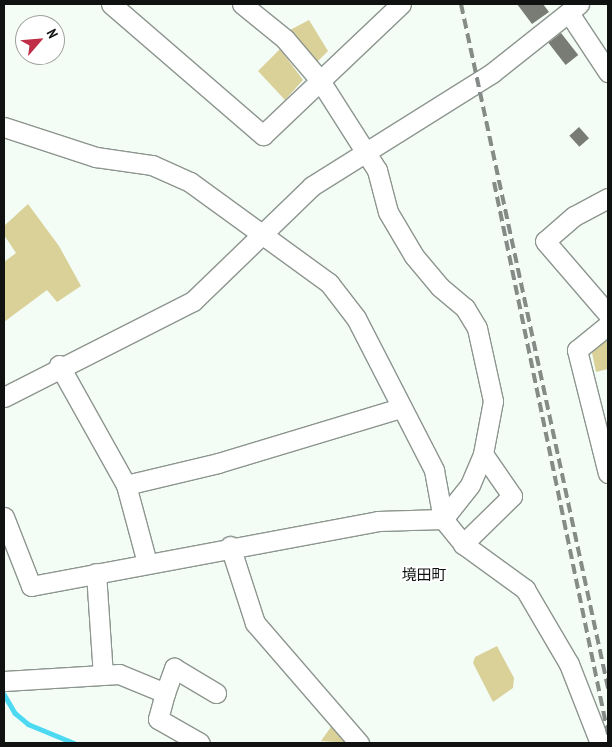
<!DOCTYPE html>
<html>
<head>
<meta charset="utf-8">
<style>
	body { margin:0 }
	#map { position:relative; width:612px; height:747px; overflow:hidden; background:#f3fdf6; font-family:"PT Sans Narrow","Noto Sans JP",sans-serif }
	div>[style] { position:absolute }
	.green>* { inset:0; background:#dad199 }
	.stream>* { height:4.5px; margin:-2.25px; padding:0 2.25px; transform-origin:2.25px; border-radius:2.25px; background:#4cd9f1 }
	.building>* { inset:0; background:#787c74; transform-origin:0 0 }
	.roads { filter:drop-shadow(1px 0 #8d958f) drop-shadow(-1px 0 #8d958f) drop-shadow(0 1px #8d958f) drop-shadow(0 -1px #8d958f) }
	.minor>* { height:19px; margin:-9.5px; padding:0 9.5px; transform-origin:9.5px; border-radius:9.5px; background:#fff }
	.rail>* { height:4px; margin-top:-2px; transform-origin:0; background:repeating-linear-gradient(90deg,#858b87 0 10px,transparent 0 15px) }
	span { translate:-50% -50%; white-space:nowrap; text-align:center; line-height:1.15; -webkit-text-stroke:4px #fff; paint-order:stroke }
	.neighbourhood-label { font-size:15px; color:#0f1210 }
	.frame { position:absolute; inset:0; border:5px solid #0f1210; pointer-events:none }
	.north { position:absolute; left:15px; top:15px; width:50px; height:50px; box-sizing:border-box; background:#fff; border:1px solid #9fa09f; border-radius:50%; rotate:63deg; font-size:14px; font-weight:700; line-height:20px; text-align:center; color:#0f1210 }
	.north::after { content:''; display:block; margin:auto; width:18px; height:22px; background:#bf2e46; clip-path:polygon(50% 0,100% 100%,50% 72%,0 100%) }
</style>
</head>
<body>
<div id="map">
	<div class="green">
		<div style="clip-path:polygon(309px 20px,328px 51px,318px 61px,312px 62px,290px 30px)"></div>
		<div style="clip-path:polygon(280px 49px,303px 80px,285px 100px,258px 71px)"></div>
		<div style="clip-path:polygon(28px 204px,59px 246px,81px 286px,57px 302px,47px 290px,4px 322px,4px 262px,16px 253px,4px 235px,4px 226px)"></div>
		<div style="clip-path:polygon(608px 335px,608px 369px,596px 372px,591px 348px)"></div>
		<div style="clip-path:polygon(497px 646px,514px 678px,513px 688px,493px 702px,473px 663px,475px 657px)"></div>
		<div style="clip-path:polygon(333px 724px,349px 743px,321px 741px)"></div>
	</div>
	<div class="stream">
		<div style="left:4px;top:694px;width:22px;rotate:60deg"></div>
		<div style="left:15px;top:713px;width:17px;rotate:40deg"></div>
		<div style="left:28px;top:724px;width:50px;rotate:22.4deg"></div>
	</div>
	<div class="building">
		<div style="clip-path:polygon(517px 4px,543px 4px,549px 12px,532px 24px)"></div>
		<div style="left:561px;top:33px;width:28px;height:16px;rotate:52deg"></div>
		<div style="left:579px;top:127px;width:15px;height:13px;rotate:48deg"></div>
	</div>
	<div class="roads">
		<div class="minor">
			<div style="left:111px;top:4px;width:201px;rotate:40.8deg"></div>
			<div style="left:263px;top:135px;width:190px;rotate:-43.5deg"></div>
			<div style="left:242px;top:4px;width:55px;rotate:39.1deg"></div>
			<div style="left:285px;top:39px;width:52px;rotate:49.6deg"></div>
			<div style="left:319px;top:79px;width:108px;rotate:57.5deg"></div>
			<div style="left:377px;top:170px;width:43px;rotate:75.3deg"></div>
			<div style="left:388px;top:212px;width:51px;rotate:59.4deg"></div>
			<div style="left:414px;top:256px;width:40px;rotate:50deg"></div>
			<div style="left:440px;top:287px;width:33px;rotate:40deg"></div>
			<div style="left:465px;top:308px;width:23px;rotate:59deg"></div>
			<div style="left:477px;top:328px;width:75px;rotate:77.6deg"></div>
			<div style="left:493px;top:401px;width:54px;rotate:100.7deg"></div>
			<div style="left:483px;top:454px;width:51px;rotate:55.4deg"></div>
			<div style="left:512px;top:496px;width:69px;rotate:135.6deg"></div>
			<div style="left:569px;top:13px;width:71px;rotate:56.5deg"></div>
			<div style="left:4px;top:127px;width:97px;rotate:18.1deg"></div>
			<div style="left:96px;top:157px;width:57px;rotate:8.1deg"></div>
			<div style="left:152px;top:165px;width:42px;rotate:24.1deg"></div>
			<div style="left:190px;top:182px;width:172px;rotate:36deg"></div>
			<div style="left:329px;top:283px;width:44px;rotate:52.4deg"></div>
			<div style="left:356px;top:318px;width:171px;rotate:62.8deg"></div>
			<div style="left:434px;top:470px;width:50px;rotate:79.6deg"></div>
			<div style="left:443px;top:519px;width:32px;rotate:51deg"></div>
			<div style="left:463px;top:544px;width:77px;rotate:36deg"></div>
			<div style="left:525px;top:589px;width:87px;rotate:59.6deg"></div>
			<div style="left:569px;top:664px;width:85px;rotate:68.6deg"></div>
			<div style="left:608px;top:198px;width:38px;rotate:152deg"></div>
			<div style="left:574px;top:216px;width:38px;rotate:139deg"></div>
			<div style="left:545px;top:241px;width:96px;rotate:49.2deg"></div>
			<div style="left:608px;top:325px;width:40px;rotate:141deg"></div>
			<div style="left:577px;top:350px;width:127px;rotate:75.9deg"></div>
			<div style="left:59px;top:365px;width:137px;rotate:60.8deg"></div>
			<div style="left:126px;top:485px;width:95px;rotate:-13.4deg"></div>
			<div style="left:218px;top:463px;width:190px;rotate:-16.8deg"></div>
			<div style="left:4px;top:397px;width:212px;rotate:-26.9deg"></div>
			<div style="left:193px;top:301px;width:165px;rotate:-44deg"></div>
			<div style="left:312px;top:186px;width:213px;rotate:-32.1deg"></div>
			<div style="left:492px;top:73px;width:111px;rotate:-38.4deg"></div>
			<div style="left:126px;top:485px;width:81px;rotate:74.9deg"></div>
			<div style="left:4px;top:517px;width:74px;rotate:68.6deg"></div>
			<div style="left:31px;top:586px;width:353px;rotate:-10.6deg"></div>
			<div style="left:378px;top:521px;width:65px;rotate:-1.8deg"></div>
			<div style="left:443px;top:519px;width:43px;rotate:-51.5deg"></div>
			<div style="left:470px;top:485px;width:34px;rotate:-67deg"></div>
			<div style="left:230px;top:546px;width:81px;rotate:72deg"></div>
			<div style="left:255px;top:623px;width:159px;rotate:49.1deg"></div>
			<div style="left:96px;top:573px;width:102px;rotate:86.1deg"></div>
			<div style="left:4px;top:681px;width:115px;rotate:-3.5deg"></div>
			<div style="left:119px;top:674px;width:50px;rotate:22.4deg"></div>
			<div style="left:165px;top:693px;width:27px;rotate:105deg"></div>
			<div style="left:158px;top:719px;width:48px;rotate:29.7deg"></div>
			<div style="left:165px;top:693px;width:27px;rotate:-70deg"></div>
			<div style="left:174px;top:668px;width:49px;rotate:30.8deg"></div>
		</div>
	</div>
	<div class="rail">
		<div style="left:461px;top:4px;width:700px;rotate:77.87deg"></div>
		<div style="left:494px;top:182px;width:564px;rotate:78.33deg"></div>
	</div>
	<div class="neighbourhood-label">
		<span style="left:424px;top:575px">境田町</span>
	</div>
	<div class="frame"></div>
	<div class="north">N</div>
</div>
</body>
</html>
